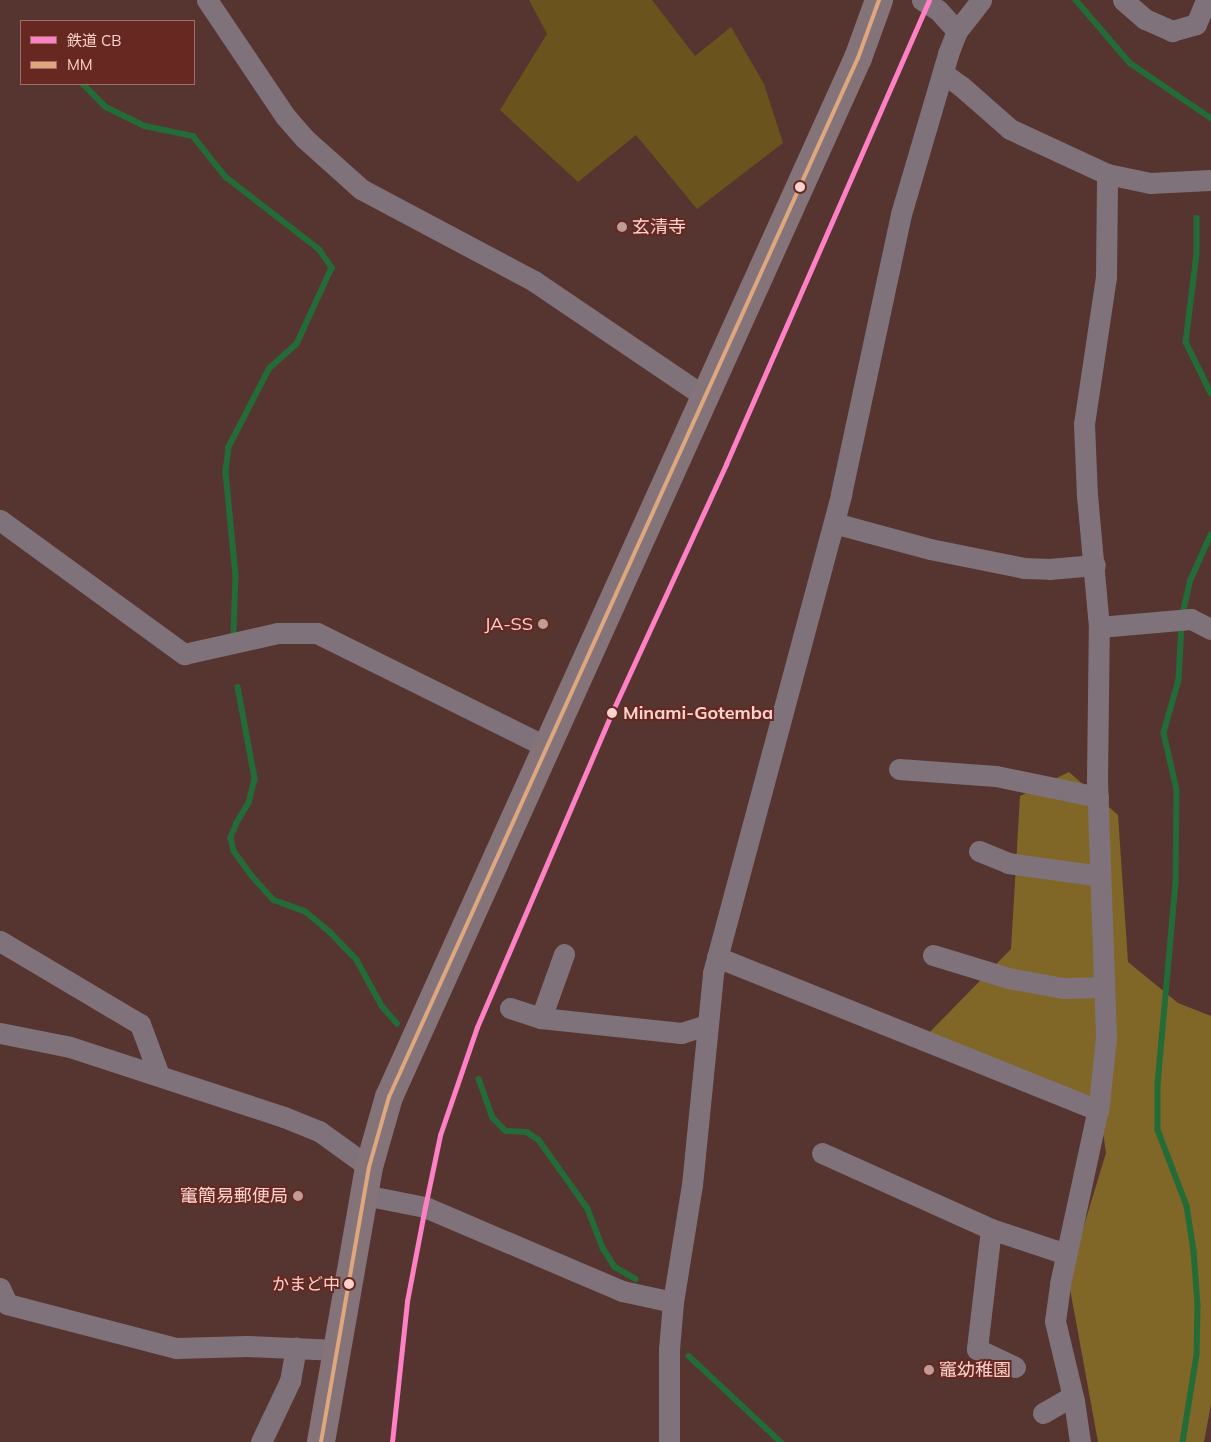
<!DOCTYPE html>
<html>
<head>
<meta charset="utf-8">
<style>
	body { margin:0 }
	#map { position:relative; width:1211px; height:1442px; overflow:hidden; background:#563530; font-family:Mulish,"Noto Sans JP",sans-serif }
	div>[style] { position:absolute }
	.green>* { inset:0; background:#6a531c }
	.forest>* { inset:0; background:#806627 }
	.stream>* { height:5.5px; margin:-2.75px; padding:0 2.75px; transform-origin:2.75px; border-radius:2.75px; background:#236c38 }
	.minor>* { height:21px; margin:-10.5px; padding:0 10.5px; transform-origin:10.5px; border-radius:10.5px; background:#80727a }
	.secondary>* { height:28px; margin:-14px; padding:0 14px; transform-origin:14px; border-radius:14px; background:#85737a }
	.bus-1>* { height:4px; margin:-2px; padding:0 2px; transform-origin:2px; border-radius:2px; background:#dfa77e }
	.rail-1>* { height:5px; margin:-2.5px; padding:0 2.5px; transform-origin:2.5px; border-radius:2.5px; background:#ff80c5 }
	.dots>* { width:14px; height:14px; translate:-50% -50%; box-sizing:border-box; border:2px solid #662820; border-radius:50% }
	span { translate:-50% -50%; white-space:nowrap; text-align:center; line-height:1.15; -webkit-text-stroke:4px #662820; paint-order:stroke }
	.bus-label { font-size:17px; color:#fad3cc }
	.right { translate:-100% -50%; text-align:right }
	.poi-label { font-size:18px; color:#fad3cc }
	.left { translate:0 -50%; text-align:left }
	.stop-label { font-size:18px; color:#fad3cc; font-weight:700 }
	.legend { position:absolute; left:20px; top:20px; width:175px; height:65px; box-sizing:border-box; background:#662820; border:1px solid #a16c65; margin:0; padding:6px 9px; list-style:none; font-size:15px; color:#fad3cc }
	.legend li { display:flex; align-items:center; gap:10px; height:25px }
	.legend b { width:25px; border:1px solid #a16c65 }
</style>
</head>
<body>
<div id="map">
	<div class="green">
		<div style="clip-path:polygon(529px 0,652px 0,695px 56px,731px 27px,764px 84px,783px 143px,697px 209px,636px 135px,578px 182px,500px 110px,547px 34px)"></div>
	</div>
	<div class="forest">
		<div style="clip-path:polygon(1069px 772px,1118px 815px,1128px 962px,1178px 1003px,1211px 1016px,1211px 1404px,1204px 1442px,1098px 1442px,1068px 1278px,1106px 1153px,1099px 1104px,925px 1037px,1011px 949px,1020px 796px)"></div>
	</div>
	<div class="stream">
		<div style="left:1076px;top:0;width:83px;rotate:49.4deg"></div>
		<div style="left:1130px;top:63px;width:98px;rotate:34.2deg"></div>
		<div style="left:83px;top:84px;width:33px;rotate:45deg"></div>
		<div style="left:106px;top:107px;width:43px;rotate:26deg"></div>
		<div style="left:145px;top:126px;width:49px;rotate:11.8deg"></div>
		<div style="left:193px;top:136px;width:53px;rotate:51.2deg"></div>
		<div style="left:226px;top:177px;width:119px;rotate:37.8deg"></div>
		<div style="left:320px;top:250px;width:22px;rotate:56deg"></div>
		<div style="left:332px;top:268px;width:84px;rotate:114.7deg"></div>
		<div style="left:297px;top:344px;width:36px;rotate:138deg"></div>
		<div style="left:270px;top:368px;width:89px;rotate:117.4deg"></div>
		<div style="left:229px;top:447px;width:25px;rotate:97deg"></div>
		<div style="left:226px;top:472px;width:103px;rotate:84.5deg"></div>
		<div style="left:236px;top:575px;width:56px;rotate:92deg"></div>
		<div style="left:1197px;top:218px;width:36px;rotate:90deg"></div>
		<div style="left:1197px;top:254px;width:89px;rotate:97.1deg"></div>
		<div style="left:1186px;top:342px;width:57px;rotate:63.9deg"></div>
		<div style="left:1182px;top:616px;width:36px;rotate:-77deg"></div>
		<div style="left:1190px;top:581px;width:51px;rotate:-65.9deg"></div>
		<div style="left:1182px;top:625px;width:55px;rotate:93.1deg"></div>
		<div style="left:1179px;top:680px;width:55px;rotate:105.8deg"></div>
		<div style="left:1164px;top:733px;width:58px;rotate:77.2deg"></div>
		<div style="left:1177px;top:790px;width:93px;rotate:90.6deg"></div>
		<div style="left:1176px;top:883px;width:201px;rotate:95.1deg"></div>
		<div style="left:1158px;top:1083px;width:47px;rotate:90deg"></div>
		<div style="left:1158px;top:1130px;width:81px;rotate:69.1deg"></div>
		<div style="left:1187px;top:1206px;width:46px;rotate:81.2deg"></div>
		<div style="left:1194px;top:1251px;width:54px;rotate:85.8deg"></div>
		<div style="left:1198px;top:1305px;width:50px;rotate:91.1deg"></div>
		<div style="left:1197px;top:1355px;width:88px;rotate:99.1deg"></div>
		<div style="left:238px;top:687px;width:94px;rotate:79.5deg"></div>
		<div style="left:255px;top:779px;width:25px;rotate:104deg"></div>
		<div style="left:249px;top:803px;width:23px;rotate:121deg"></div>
		<div style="left:237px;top:823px;width:16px;rotate:112deg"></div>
		<div style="left:231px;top:838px;width:13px;rotate:77deg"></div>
		<div style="left:234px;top:851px;width:32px;rotate:54deg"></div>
		<div style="left:253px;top:877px;width:31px;rotate:48deg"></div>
		<div style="left:274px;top:900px;width:33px;rotate:20deg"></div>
		<div style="left:305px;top:911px;width:34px;rotate:40deg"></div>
		<div style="left:331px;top:933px;width:37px;rotate:46deg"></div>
		<div style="left:357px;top:960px;width:52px;rotate:61.5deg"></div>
		<div style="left:382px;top:1006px;width:23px;rotate:49deg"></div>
		<div style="left:479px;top:1079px;width:41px;rotate:70.3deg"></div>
		<div style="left:493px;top:1118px;width:18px;rotate:45deg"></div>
		<div style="left:506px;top:1131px;width:21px;rotate:3deg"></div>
		<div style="left:527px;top:1132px;width:14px;rotate:34deg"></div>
		<div style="left:539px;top:1140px;width:85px;rotate:54.6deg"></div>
		<div style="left:588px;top:1209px;width:42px;rotate:69deg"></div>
		<div style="left:603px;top:1248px;width:22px;rotate:58deg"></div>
		<div style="left:615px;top:1267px;width:24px;rotate:30deg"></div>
		<div style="left:689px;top:1356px;width:126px;rotate:43.1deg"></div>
	</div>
	<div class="minor">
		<div style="left:207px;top:0;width:140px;rotate:56.1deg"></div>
		<div style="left:285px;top:116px;width:29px;rotate:49deg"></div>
		<div style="left:304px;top:138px;width:76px;rotate:41.8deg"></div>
		<div style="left:361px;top:189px;width:196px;rotate:28deg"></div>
		<div style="left:534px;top:281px;width:205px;rotate:34.1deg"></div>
		<div style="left:1123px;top:0;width:29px;rotate:41deg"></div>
		<div style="left:1145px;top:19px;width:30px;rotate:24deg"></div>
		<div style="left:1172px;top:31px;width:25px;rotate:-16deg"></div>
		<div style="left:1196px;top:24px;width:26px;rotate:-67deg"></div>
		<div style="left:957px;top:31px;width:39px;rotate:-52deg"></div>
		<div style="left:943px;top:73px;width:22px;rotate:36deg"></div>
		<div style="left:961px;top:86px;width:65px;rotate:41.3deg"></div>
		<div style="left:1010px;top:129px;width:107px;rotate:24.9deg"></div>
		<div style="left:1107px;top:174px;width:44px;rotate:11.8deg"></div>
		<div style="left:1150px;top:183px;width:61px;rotate:-2.8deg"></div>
		<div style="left:0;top:520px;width:228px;rotate:36.1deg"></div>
		<div style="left:184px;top:654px;width:96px;rotate:-12.6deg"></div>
		<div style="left:278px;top:633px;width:39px"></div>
		<div style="left:317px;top:633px;width:257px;rotate:26.4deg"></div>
		<div style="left:834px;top:523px;width:99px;rotate:15.2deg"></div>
		<div style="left:930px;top:549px;width:96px;rotate:11.4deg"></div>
		<div style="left:1024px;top:568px;width:25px;rotate:2deg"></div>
		<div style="left:1049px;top:569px;width:46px;rotate:-5deg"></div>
		<div style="left:1099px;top:627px;width:92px;rotate:-5deg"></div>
		<div style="left:1191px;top:619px;width:22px;rotate:27deg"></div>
		<div style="left:899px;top:769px;width:97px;rotate:4.1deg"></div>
		<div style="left:996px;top:776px;width:104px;rotate:11.6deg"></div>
		<div style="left:979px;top:851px;width:31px;rotate:22deg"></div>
		<div style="left:1008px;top:863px;width:93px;rotate:8deg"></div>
		<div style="left:0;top:941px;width:163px;rotate:30.7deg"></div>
		<div style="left:140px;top:1024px;width:54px;rotate:69.6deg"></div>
		<div style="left:933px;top:955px;width:78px;rotate:17deg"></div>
		<div style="left:1008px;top:978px;width:56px;rotate:10.3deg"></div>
		<div style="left:1063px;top:988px;width:41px;rotate:-1.4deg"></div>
		<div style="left:717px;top:957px;width:411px;rotate:21.9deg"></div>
		<div style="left:510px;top:1008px;width:33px;rotate:18deg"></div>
		<div style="left:541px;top:1018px;width:141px;rotate:6.1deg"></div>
		<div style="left:681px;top:1033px;width:28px;rotate:-17deg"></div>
		<div style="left:541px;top:1018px;width:68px;rotate:-70.2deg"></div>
		<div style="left:0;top:1033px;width:71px;rotate:11.3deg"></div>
		<div style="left:70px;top:1047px;width:225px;rotate:18.1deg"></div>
		<div style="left:284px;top:1117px;width:38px;rotate:22deg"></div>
		<div style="left:319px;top:1131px;width:62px;rotate:35.8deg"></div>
		<div style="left:822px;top:1153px;width:185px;rotate:24.2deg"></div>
		<div style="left:991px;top:1229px;width:79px;rotate:18.4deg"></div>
		<div style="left:364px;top:1195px;width:62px;rotate:11.1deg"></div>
		<div style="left:425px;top:1207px;width:214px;rotate:23.1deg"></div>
		<div style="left:622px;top:1291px;width:52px;rotate:12.2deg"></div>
		<div style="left:991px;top:1229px;width:121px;rotate:96.7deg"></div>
		<div style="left:977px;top:1349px;width:42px;rotate:25.3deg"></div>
		<div style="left:0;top:1288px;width:17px;rotate:66deg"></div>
		<div style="left:7px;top:1304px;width:175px;rotate:14.6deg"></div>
		<div style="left:176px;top:1348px;width:71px;rotate:-1.6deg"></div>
		<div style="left:247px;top:1346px;width:90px;rotate:2.5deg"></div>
		<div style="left:1043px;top:1413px;width:34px;rotate:-30deg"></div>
		<div style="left:261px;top:1442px;width:68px;rotate:-64.6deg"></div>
		<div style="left:290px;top:1381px;width:34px;rotate:-80deg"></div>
		<div style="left:669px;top:1442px;width:93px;rotate:-90deg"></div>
		<div style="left:669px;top:1349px;width:47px;rotate:-85.1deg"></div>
		<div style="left:673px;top:1302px;width:119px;rotate:-80.8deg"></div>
		<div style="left:692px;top:1185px;width:213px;rotate:-84.3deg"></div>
		<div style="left:713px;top:973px;width:496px;rotate:-75deg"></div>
		<div style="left:841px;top:494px;width:286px;rotate:-77.9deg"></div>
		<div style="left:901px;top:214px;width:167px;rotate:-73.6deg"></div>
		<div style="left:948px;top:54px;width:25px;rotate:-69deg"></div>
		<div style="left:957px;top:31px;width:28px;rotate:-132deg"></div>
		<div style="left:938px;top:10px;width:19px;rotate:-148deg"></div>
		<div style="left:1080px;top:1442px;width:41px;rotate:-98.3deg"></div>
		<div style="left:1074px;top:1401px;width:82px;rotate:-103.4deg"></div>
		<div style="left:1055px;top:1321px;width:37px;rotate:-82deg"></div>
		<div style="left:1060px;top:1284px;width:184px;rotate:-77.8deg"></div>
		<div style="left:1099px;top:1104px;width:67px;rotate:-84deg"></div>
		<div style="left:1106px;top:1037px;width:257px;rotate:-92deg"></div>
		<div style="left:1097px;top:780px;width:153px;rotate:-89.3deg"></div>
		<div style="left:1099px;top:627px;width:132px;rotate:-95.2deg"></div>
		<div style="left:1087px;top:496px;width:72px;rotate:-92.4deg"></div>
		<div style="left:1084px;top:424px;width:149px;rotate:-81.5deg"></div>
		<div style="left:1106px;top:277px;width:103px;rotate:-89.4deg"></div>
	</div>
	<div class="secondary">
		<div style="left:321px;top:1442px;width:279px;rotate:-80.1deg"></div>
		<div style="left:369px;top:1167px;width:73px;rotate:-74.1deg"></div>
		<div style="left:389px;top:1097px;width:1140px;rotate:-65.71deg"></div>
		<div style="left:858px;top:58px;width:62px;rotate:-70.1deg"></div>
	</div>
	<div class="bus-1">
		<div style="left:321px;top:1442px;width:279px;rotate:-80.1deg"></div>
		<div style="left:369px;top:1167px;width:73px;rotate:-74.1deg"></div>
		<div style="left:389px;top:1097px;width:1140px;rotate:-65.71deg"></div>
		<div style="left:858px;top:58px;width:62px;rotate:-70.1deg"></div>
	</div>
	<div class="rail-1">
		<div style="left:392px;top:1442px;width:142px;rotate:-83.9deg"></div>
		<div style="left:407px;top:1301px;width:96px;rotate:-79.2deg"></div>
		<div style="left:425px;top:1207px;width:74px;rotate:-78.2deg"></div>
		<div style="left:440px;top:1135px;width:114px;rotate:-71.1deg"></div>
		<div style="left:477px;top:1027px;width:345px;rotate:-66.8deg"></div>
		<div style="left:613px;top:710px;width:271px;rotate:-65.3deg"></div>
		<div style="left:726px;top:464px;width:506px;rotate:-66.37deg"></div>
	</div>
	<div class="dots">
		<div style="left:800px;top:187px;background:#fad3cc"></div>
		<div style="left:622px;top:227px;background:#c19c95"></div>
		<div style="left:543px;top:624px;background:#c19c95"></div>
		<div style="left:612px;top:713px;background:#fad3cc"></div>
		<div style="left:298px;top:1196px;background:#c19c95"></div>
		<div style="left:349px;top:1284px;background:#fad3cc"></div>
		<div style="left:929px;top:1370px;background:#c19c95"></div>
	</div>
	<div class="bus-label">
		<span class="right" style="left:340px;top:1284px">かまど中</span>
	</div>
	<div class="poi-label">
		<span class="left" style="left:632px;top:227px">玄清寺</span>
		<span class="right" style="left:533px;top:624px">JA-SS</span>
		<span class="right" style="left:288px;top:1196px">竃簡易郵便局</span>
		<span class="left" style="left:939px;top:1370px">竈幼稚園</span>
	</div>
	<div class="stop-label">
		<span class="left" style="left:623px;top:713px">Minami-Gotemba</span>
	</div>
	<ul class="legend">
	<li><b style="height:6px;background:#ff80c5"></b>鉄道 CB</li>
	<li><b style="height:6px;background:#dfa77e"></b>MM</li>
	</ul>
</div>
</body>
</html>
